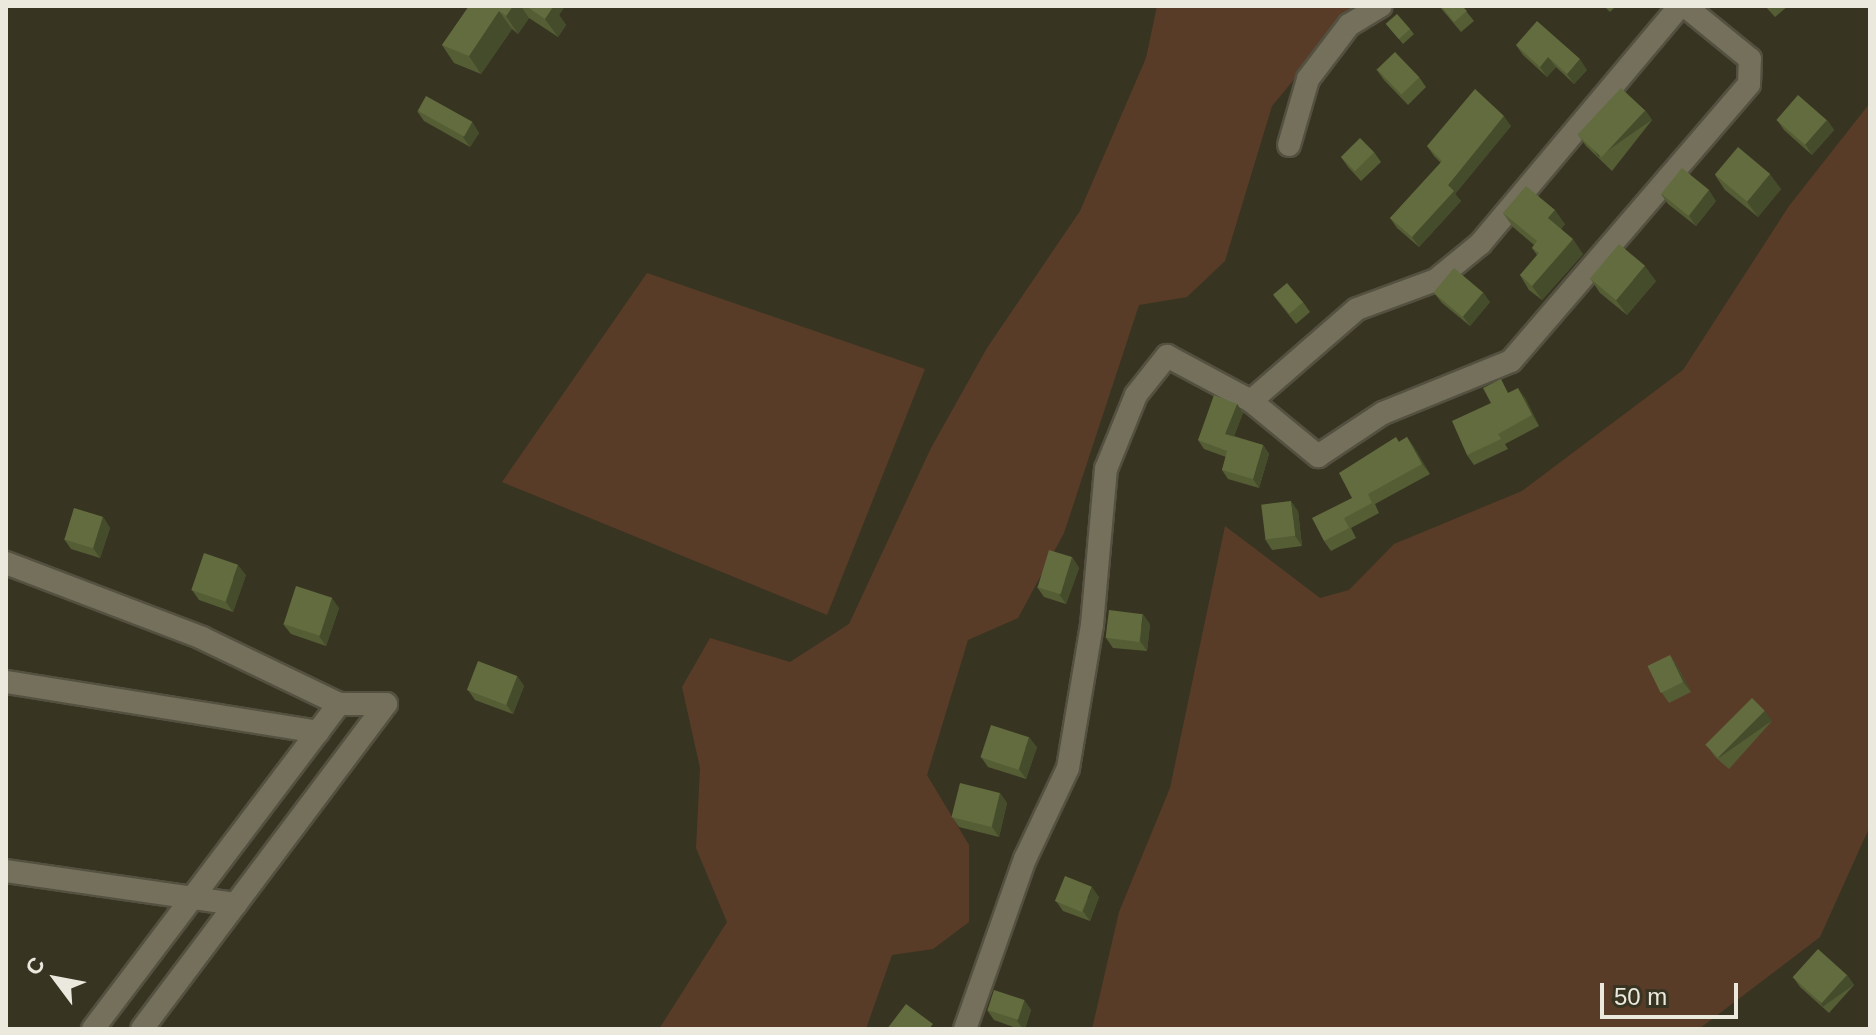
<!DOCTYPE html>
<html>
<head>
<meta charset="utf-8">
<style>
	body { margin:0 }
	#map { position:relative; width:1876px; height:1035px; overflow:hidden; background:#383422; font-family:Helvetica,sans-serif }
	div>[style] { position:absolute }
	.green>* { inset:0; background:#583c27 }
	.roads { filter:drop-shadow(2px 0 #545141) drop-shadow(-2px 0 #545141) drop-shadow(0 2px #545141) drop-shadow(0 -2px #545141) }
	.minor>* { height:22px; margin:-11px; padding:0 11px; transform-origin:11px; border-radius:11px; background:#74705c }
	.wall>* { inset:0; background:#555d35 }
	.shaded-wall>* { inset:0; background:#454c2b; transform-origin:0 0 }
	.building>* { inset:0; background:#636c3e; transform-origin:0 0 }
	span { translate:-50% -50%; white-space:nowrap; text-align:center; line-height:1.15; -webkit-text-stroke:7px #383422; paint-order:stroke }
	.frame { position:absolute; inset:0; border:8px solid #ebe9dd; pointer-events:none }
	.north { position:absolute; left:16px; top:939px; width:80px; height:80px; -webkit-text-stroke:6px #383422; paint-order:stroke; rotate:302deg; font-size:22px; font-weight:700; line-height:32px; text-align:center; color:#ebe9dd }
	.north::after { content:''; display:block; margin:auto; width:28px; height:36px; background:#ebe9dd; clip-path:polygon(50% 0,100% 100%,50% 72%,0 100%) }
	.scale { position:absolute; left:1600px; top:983px; width:138px; height:36px; box-sizing:border-box; border:4px solid #ebe9dd; border-top:0; padding-left:10px; font-size:24px; line-height:28px; white-space:nowrap; color:#ebe9dd; -webkit-text-stroke:6px #383422; paint-order:stroke }
</style>
</head>
<body>
<div id="map">
	<div class="green">
		<div style="clip-path:polygon(1157px 6px,1355px 6px,1272px 106px,1225px 261px,1187px 297px,1139px 305px,1064px 533px,1018px 618px,968px 640px,927px 775px,969px 845px,969px 922px,933px 949px,892px 955px,866px 1029px,659px 1029px,727px 922px,696px 848px,700px 768px,682px 687px,710px 638px,790px 662px,849px 624px,931px 448px,987px 348px,1080px 211px,1146px 58px)"></div>
		<div style="clip-path:polygon(1870px 103px,1870px 826px,1820px 937px,1699px 1029px,1092px 1029px,1119px 912px,1170px 788px,1225px 526px,1320px 598px,1349px 590px,1394px 544px,1522px 491px,1683px 370px,1789px 206px)"></div>
		<div style="clip-path:polygon(647px 273px,925px 369px,827px 615px,502px 482px)"></div>
	</div>
	<div class="roads">
		<div class="minor">
			<div style="left:1289px;top:145px;width:69px;rotate:-73.9deg"></div>
			<div style="left:1308px;top:79px;width:68px;rotate:-52.8deg"></div>
			<div style="left:1349px;top:25px;width:37px;rotate:-31deg"></div>
			<div style="left:1251px;top:401px;width:87px;rotate:39.4deg"></div>
			<div style="left:1318px;top:456px;width:78px;rotate:-33.5deg"></div>
			<div style="left:1383px;top:413px;width:138px;rotate:-22.1deg"></div>
			<div style="left:1511px;top:361px;width:365px;rotate:-49.3deg"></div>
			<div style="left:1749px;top:84px;width:25px;rotate:-88deg"></div>
			<div style="left:1750px;top:59px;width:84px;rotate:-140.8deg"></div>
			<div style="left:6px;top:563px;width:210px;rotate:20.9deg"></div>
			<div style="left:202px;top:638px;width:152px;rotate:25.7deg"></div>
			<div style="left:339px;top:704px;width:47px"></div>
			<div style="left:386px;top:704px;width:406px;rotate:126.9deg"></div>
			<div style="left:6px;top:682px;width:316px;rotate:9.1deg"></div>
			<div style="left:6px;top:871px;width:232px;rotate:8.2deg"></div>
			<div style="left:93px;top:1029px;width:408px;rotate:-52.9deg"></div>
			<div style="left:965px;top:1029px;width:180px;rotate:-70.6deg"></div>
			<div style="left:1025px;top:859px;width:101px;rotate:-64.7deg"></div>
			<div style="left:1068px;top:768px;width:145px;rotate:-80.5deg"></div>
			<div style="left:1092px;top:625px;width:157px;rotate:-84.9deg"></div>
			<div style="left:1106px;top:469px;width:80px;rotate:-67.9deg"></div>
			<div style="left:1136px;top:395px;width:50px;rotate:-51.5deg"></div>
			<div style="left:1167px;top:356px;width:95px;rotate:28.2deg"></div>
			<div style="left:1251px;top:401px;width:140px;rotate:-41deg"></div>
			<div style="left:1357px;top:309px;width:84px;rotate:-20.2deg"></div>
			<div style="left:1436px;top:280px;width:58px;rotate:-39.4deg"></div>
			<div style="left:1481px;top:243px;width:309px;rotate:-50deg"></div>
		</div>
	</div>
	<div class="wall">
		<div style="clip-path:polygon(469px 6px,565px 6px,559px 15px,566px 25px,558px 37px,529px 18px,518px 34px,512px 29px,481px 74px,454px 63px,442px 45px)"></div>
		<div style="clip-path:polygon(1439px 6px,1462px 6px,1474px 21px,1461px 32px)"></div>
		<div style="clip-path:polygon(1604px 6px,1616px 6px,1610px 12px)"></div>
		<div style="clip-path:polygon(1765px 6px,1788px 6px,1775px 17px)"></div>
		<div style="clip-path:polygon(1386px 24px,1410px 29px,1414px 34px,1403px 44px)"></div>
		<div style="clip-path:polygon(1516px 45px,1587px 70px,1574px 84px,1556px 67px,1547px 77px,1523px 55px)"></div>
		<div style="clip-path:polygon(1376px 69px,1419px 77px,1426px 87px,1408px 105px,1384px 80px)"></div>
		<div style="clip-path:polygon(1645px 110px,1652px 120px,1612px 171px,1586px 146px,1579px 136px)"></div>
		<div style="clip-path:polygon(417px 111px,472px 122px,479px 133px,470px 147px,424px 121px)"></div>
		<div style="clip-path:polygon(1777px 120px,1827px 120px,1834px 130px,1812px 155px,1784px 130px)"></div>
		<div style="clip-path:polygon(1511px 126px,1455px 194px,1461px 201px,1419px 247px,1397px 228px,1390px 218px,1441px 163px,1434px 156px,1427px 146px)"></div>
		<div style="clip-path:polygon(1374px 152px,1381px 162px,1361px 181px,1348px 167px,1341px 157px)"></div>
		<div style="clip-path:polygon(1715px 175px,1781px 189px,1758px 217px,1725px 190px)"></div>
		<div style="clip-path:polygon(1661px 194px,1716px 201px,1696px 226px,1668px 204px)"></div>
		<div style="clip-path:polygon(1503px 213px,1565px 224px,1561px 229px,1583px 254px,1542px 300px,1529px 290px,1520px 275px,1537px 255px,1532px 248px,1534px 245px,1513px 227px)"></div>
		<div style="clip-path:polygon(1590px 278px,1656px 281px,1627px 315px,1600px 293px)"></div>
		<div style="clip-path:polygon(1434px 293px,1490px 302px,1470px 326px,1442px 303px)"></div>
		<div style="clip-path:polygon(1273px 295px,1303px 302px,1310px 312px,1296px 324px)"></div>
		<div style="clip-path:polygon(1510px 392px,1525px 398px,1539px 426px,1505px 444px,1508px 449px,1474px 465px,1467px 455px,1491px 403px)"></div>
		<div style="clip-path:polygon(1237px 404px,1243px 413px,1234px 436px,1263px 445px,1269px 454px,1259px 488px,1228px 479px,1222px 470px,1226px 457px,1204px 449px,1198px 440px)"></div>
		<div style="clip-path:polygon(1407px 437px,1430px 474px,1375px 504px,1379px 513px,1351px 528px,1356px 538px,1331px 551px,1324px 541px,1352px 498px,1400px 441px)"></div>
		<div style="clip-path:polygon(1298px 511px,1302px 546px,1272px 550px,1265px 539px)"></div>
		<div style="clip-path:polygon(103px 517px,110px 528px,100px 558px,71px 549px,64px 539px)"></div>
		<div style="clip-path:polygon(1072px 557px,1079px 568px,1066px 604px,1044px 597px,1037px 587px)"></div>
		<div style="clip-path:polygon(246px 575px,233px 612px,199px 600px,192px 590px)"></div>
		<div style="clip-path:polygon(339px 608px,326px 646px,291px 634px,283px 624px)"></div>
		<div style="clip-path:polygon(1150px 624px,1147px 651px,1113px 648px,1106px 638px)"></div>
		<div style="clip-path:polygon(1670px 655px,1677px 666px,1691px 692px,1669px 703px,1662px 693px)"></div>
		<div style="clip-path:polygon(517px 676px,524px 686px,513px 714px,475px 700px,468px 690px)"></div>
		<div style="clip-path:polygon(1772px 721px,1729px 769px,1715px 757px,1708px 747px)"></div>
		<div style="clip-path:polygon(1037px 747px,1026px 779px,988px 767px,981px 757px)"></div>
		<div style="clip-path:polygon(1000px 793px,1007px 803px,999px 837px,959px 827px,952px 817px)"></div>
		<div style="clip-path:polygon(1099px 897px,1090px 921px,1063px 911px,1056px 901px)"></div>
		<div style="clip-path:polygon(1847px 975px,1854px 985px,1829px 1013px,1800px 987px,1793px 977px)"></div>
		<div style="clip-path:polygon(1024px 1000px,1031px 1010px,1025px 1029px,1019px 1029px,994px 1020px,987px 1010px)"></div>
	</div>
	<div class="shaded-wall">
		<div style="clip-path:polygon(513px 6px,521px 6px,529px 18px,518px 34px,506px 16px)"></div>
		<div style="clip-path:polygon(547px 6px,565px 6px,559px 15px,566px 25px,558px 37px,545px 19px)"></div>
		<div style="clip-path:polygon(499px 11px,512px 29px,481px 74px,469px 56px)"></div>
		<div style="clip-path:polygon(1548px 57px,1556px 67px,1547px 77px,1540px 67px)"></div>
		<div style="clip-path:polygon(1580px 59px,1587px 70px,1574px 84px,1567px 74px)"></div>
		<div style="left:1645px;top:110px;width:12px;height:65px;rotate:55deg"></div>
		<div style="clip-path:polygon(1504px 116px,1511px 126px,1455px 194px,1461px 201px,1419px 247px,1412px 237px,1448px 185px)"></div>
		<div style="clip-path:polygon(1827px 120px,1834px 130px,1812px 155px,1805px 144px)"></div>
		<div style="clip-path:polygon(472px 122px,479px 133px,470px 147px,463px 137px)"></div>
		<div style="clip-path:polygon(1770px 174px,1781px 189px,1758px 217px,1747px 202px)"></div>
		<div style="clip-path:polygon(1709px 190px,1716px 201px,1696px 226px,1689px 216px)"></div>
		<div style="clip-path:polygon(1555px 210px,1565px 224px,1558px 232px,1548px 218px)"></div>
		<div style="clip-path:polygon(1573px 239px,1583px 254px,1542px 300px,1532px 286px)"></div>
		<div style="clip-path:polygon(1645px 266px,1656px 281px,1627px 315px,1616px 300px)"></div>
		<div style="clip-path:polygon(1483px 292px,1490px 302px,1470px 326px,1463px 316px)"></div>
		<div style="clip-path:polygon(1518px 388px,1525px 398px,1539px 426px,1532px 415px)"></div>
		<div style="clip-path:polygon(1237px 404px,1243px 413px,1232px 442px,1225px 434px)"></div>
		<div style="clip-path:polygon(1407px 437px,1414px 447px,1430px 474px,1422px 464px)"></div>
		<div style="clip-path:polygon(1263px 445px,1269px 454px,1259px 488px,1253px 479px)"></div>
		<div style="clip-path:polygon(1291px 501px,1298px 511px,1302px 546px,1295px 536px)"></div>
		<div style="clip-path:polygon(103px 517px,110px 528px,100px 558px,93px 548px)"></div>
		<div style="clip-path:polygon(1072px 557px,1079px 568px,1066px 604px,1059px 594px)"></div>
		<div style="clip-path:polygon(238px 565px,246px 575px,233px 612px,226px 602px)"></div>
		<div style="clip-path:polygon(332px 598px,339px 608px,326px 646px,319px 636px)"></div>
		<div style="clip-path:polygon(1143px 614px,1150px 624px,1147px 651px,1140px 641px)"></div>
		<div style="clip-path:polygon(1670px 655px,1677px 666px,1691px 692px,1683px 682px)"></div>
		<div style="clip-path:polygon(517px 676px,524px 686px,513px 714px,506px 704px)"></div>
		<div style="left:1765px;top:711px;width:12px;height:64px;rotate:55deg"></div>
		<div style="clip-path:polygon(1029px 737px,1037px 747px,1026px 779px,1019px 769px)"></div>
		<div style="clip-path:polygon(1000px 793px,1007px 803px,999px 837px,992px 827px)"></div>
		<div style="clip-path:polygon(1092px 887px,1099px 897px,1090px 921px,1083px 911px)"></div>
		<div style="left:1847px;top:975px;width:12px;height:38px;rotate:55deg"></div>
		<div style="clip-path:polygon(1024px 1000px,1031px 1010px,1025px 1029px,1023px 1029px,1017px 1021px)"></div>
	</div>
	<div class="building">
		<div style="clip-path:polygon(469px 6px,513px 6px,506px 16px,499px 11px,469px 56px,442px 45px)"></div>
		<div style="clip-path:polygon(526px 6px,552px 6px,553px 7px,545px 19px)"></div>
		<div style="clip-path:polygon(1441px 6px,1462px 6px,1467px 11px,1454px 22px)"></div>
		<div style="left:1397px;top:14px;width:20px;height:15px;rotate:49deg"></div>
		<div style="clip-path:polygon(1537px 21px,1580px 59px,1567px 74px,1548px 57px,1540px 67px,1516px 45px)"></div>
		<div style="left:1395px;top:52px;width:35px;height:25px;rotate:46deg"></div>
		<div style="left:1621px;top:88px;width:33px;height:64px;rotate:43deg"></div>
		<div style="clip-path:polygon(1475px 89px,1504px 116px,1448px 185px,1454px 191px,1412px 237px,1390px 218px,1442px 161px,1427px 146px)"></div>
		<div style="left:1798px;top:95px;width:38px;height:33px;rotate:41deg"></div>
		<div style="left:426px;top:96px;width:53px;height:17px;rotate:29deg"></div>
		<div style="left:1360px;top:138px;width:20px;height:27px;rotate:45deg"></div>
		<div style="left:1738px;top:147px;width:42px;height:36px;rotate:40deg"></div>
		<div style="left:1682px;top:168px;width:35px;height:33px;rotate:39deg"></div>
		<div style="clip-path:polygon(1526px 186px,1555px 210px,1548px 218px,1573px 239px,1532px 286px,1520px 275px,1539px 253px,1532px 248px,1537px 241px,1503px 213px)"></div>
		<div style="left:1619px;top:244px;width:34px;height:45px;rotate:40deg"></div>
		<div style="left:1454px;top:268px;width:38px;height:32px;rotate:40deg"></div>
		<div style="left:1287px;top:283px;width:25px;height:18px;rotate:50deg"></div>
		<div style="clip-path:polygon(1501px 379px,1508px 393px,1518px 388px,1532px 415px,1498px 434px,1501px 439px,1467px 455px,1452px 421px,1491px 403px,1483px 388px)"></div>
		<div style="clip-path:polygon(1214px 395px,1237px 404px,1225px 434px,1263px 445px,1253px 479px,1222px 470px,1227px 451px,1198px 440px)"></div>
		<div style="clip-path:polygon(1396px 437px,1399px 442px,1407px 437px,1422px 464px,1368px 494px,1372px 503px,1344px 518px,1349px 528px,1324px 541px,1312px 518px,1352px 498px,1339px 473px)"></div>
		<div style="left:1291px;top:501px;width:35px;height:30px;rotate:83deg"></div>
		<div style="left:74px;top:508px;width:30px;height:33px;rotate:17deg"></div>
		<div style="left:1049px;top:550px;width:24px;height:39px;rotate:17deg"></div>
		<div style="left:204px;top:553px;width:36px;height:39px;rotate:19deg"></div>
		<div style="left:296px;top:586px;width:38px;height:40px;rotate:18deg"></div>
		<div style="left:1109px;top:610px;width:34px;height:28px;rotate:7deg"></div>
		<div style="left:1670px;top:655px;width:30px;height:25px;rotate:64deg"></div>
		<div style="left:478px;top:661px;width:42px;height:31px;rotate:21deg"></div>
		<div style="left:1752px;top:698px;width:18px;height:66px;rotate:45deg"></div>
		<div style="left:991px;top:725px;width:40px;height:34px;rotate:18deg"></div>
		<div style="left:960px;top:783px;width:41px;height:35px;rotate:14deg"></div>
		<div style="left:1065px;top:876px;width:29px;height:27px;rotate:22deg"></div>
		<div style="left:1818px;top:949px;width:39px;height:38px;rotate:42deg"></div>
		<div style="left:994px;top:990px;width:32px;height:21px;rotate:18deg"></div>
		<div style="clip-path:polygon(906px 1004px,933px 1024px,929px 1029px,887px 1029px)"></div>
	</div>
	<div class="frame"></div>
	<div class="north">С</div>
	<div class="scale">50 m</div>
</div>
</body>
</html>
